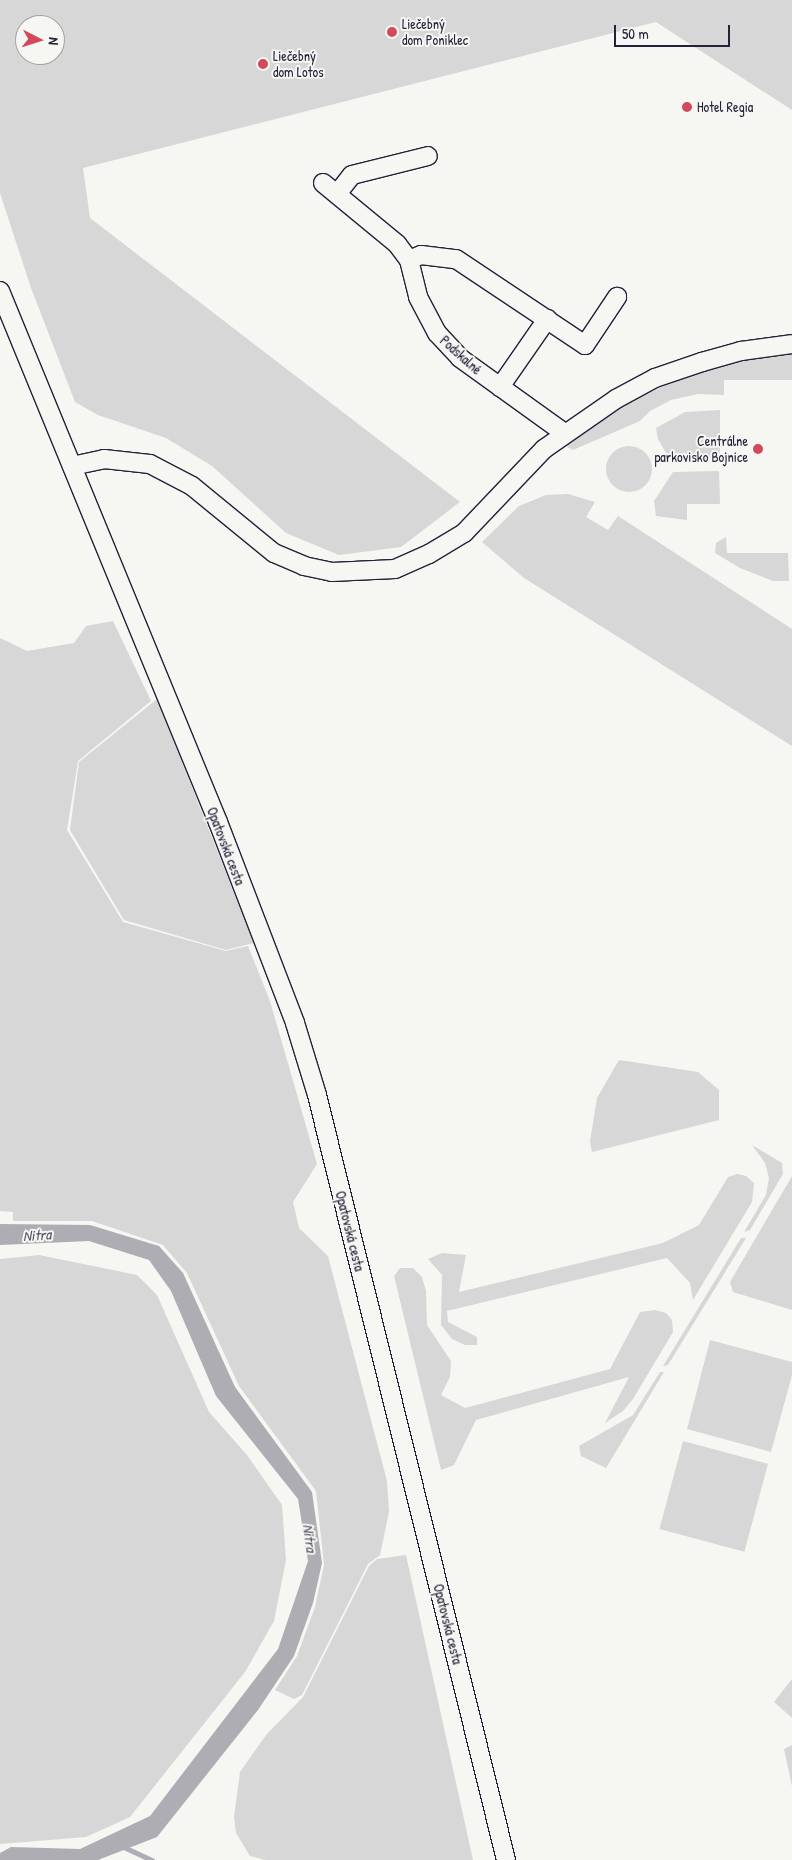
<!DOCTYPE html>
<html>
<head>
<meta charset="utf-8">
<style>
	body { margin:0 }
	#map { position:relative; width:792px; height:1860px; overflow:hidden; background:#f6f6f2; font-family:"Patrick Hand",sans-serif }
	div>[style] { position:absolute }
	.green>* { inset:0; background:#d7d7d7; transform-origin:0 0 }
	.round { border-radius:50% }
	.water>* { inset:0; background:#adadb3 }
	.stream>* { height:4.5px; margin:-2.25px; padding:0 2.25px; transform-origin:2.25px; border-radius:2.25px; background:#adadb3 }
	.roads { filter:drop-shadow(1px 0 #22223b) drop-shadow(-1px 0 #22223b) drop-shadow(0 1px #22223b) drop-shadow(0 -1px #22223b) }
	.minor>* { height:18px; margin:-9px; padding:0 9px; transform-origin:9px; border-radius:9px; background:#f6f6f2 }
	.dots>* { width:14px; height:14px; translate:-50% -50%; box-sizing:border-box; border:2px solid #f6f6f2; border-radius:50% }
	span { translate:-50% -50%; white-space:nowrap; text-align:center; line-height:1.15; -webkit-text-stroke:4px #f6f6f2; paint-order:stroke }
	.poi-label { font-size:14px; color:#22223b }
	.left { translate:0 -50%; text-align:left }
	.right { translate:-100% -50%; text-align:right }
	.street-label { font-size:14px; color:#22223b }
	.water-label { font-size:15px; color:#535365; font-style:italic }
	.north { position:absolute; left:15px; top:15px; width:50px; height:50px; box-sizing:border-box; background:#f6f6f2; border:1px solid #a1a1a9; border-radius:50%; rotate:95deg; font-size:14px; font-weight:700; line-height:20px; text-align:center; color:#22223b }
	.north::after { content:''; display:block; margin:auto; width:18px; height:22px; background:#d1495b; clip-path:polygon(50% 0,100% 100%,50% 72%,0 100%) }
	.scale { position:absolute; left:614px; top:25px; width:116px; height:22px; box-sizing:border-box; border:2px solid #22223b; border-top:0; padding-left:6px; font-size:15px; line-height:18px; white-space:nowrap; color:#22223b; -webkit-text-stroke:4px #f6f6f2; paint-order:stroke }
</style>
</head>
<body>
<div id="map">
	<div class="green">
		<div style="clip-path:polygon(evenodd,0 0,792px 0,792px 110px,656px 22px,83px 168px,90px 218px,460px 502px,401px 547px,339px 555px,286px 533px,212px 466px,166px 438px,98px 415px,75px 402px,31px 288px,0 193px,0 0,25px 25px,55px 25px,55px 55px,25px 55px,25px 25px)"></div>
		<div style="clip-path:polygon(792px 354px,792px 380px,724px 380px,724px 395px,698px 394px,671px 400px,650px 411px,640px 421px,573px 450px,567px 447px,570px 441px,606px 414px,664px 386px,734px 360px)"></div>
		<div style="clip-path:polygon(720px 410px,720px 458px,674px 458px,667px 455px,658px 439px,656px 428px,685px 412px)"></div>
		<div class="round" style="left:606px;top:446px;width:46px;height:46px"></div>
		<div style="clip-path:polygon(719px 471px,720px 504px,687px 504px,687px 520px,656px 516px,654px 501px,673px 472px)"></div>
		<div style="clip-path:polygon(568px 494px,595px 502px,586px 517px,608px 530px,618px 516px,792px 629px,792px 746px,524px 578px,482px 542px,519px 506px,546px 495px)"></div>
		<div style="clip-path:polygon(726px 537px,727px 553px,788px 553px,789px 581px,773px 581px,740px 568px,715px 553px,716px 543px)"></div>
		<div style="clip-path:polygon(113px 621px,151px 701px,78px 761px,67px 830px,123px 922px,226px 951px,248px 946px,270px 1001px,317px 1164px,293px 1202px,299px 1228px,328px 1256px,387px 1481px,389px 1512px,380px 1555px,368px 1564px,302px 1695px,294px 1699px,275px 1690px,297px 1656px,315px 1607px,324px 1565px,316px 1491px,239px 1386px,187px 1273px,163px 1245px,92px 1221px,13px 1221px,13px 1212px,0 1211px,0 638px,27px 651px,74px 643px,86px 626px)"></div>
		<div style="clip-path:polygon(157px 699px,254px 943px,226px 950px,124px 920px,70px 830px,79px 762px)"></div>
		<div style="clip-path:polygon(619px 1060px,698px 1072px,719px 1090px,719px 1120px,592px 1152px,590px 1141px,597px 1098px)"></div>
		<div style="clip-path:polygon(752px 1145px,782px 1163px,783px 1174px,750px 1230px,744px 1232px,766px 1195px,769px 1178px,765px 1163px)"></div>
		<div style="clip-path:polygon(737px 1174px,746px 1176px,754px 1183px,752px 1202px,693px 1300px,690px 1283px,667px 1258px,447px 1311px,448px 1322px,477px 1337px,477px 1345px,465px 1345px,452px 1339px,441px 1325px,442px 1275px,428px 1259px,442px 1253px,466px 1255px,459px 1292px,663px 1243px,699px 1225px,728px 1177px)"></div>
		<div style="clip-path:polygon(792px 1176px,792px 1310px,733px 1292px,730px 1282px)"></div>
		<div style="clip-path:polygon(741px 1238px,746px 1238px,668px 1365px,663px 1366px)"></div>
		<div style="clip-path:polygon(39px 1255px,137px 1275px,157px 1295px,209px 1412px,247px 1455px,282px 1505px,286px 1560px,274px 1621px,245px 1672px,130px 1817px,86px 1837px,0 1844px,0 1259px)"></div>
		<div style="clip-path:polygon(400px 1268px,413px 1268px,422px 1277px,426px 1291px,427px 1325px,451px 1361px,450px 1377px,441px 1395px,465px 1408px,610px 1369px,640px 1312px,655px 1310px,666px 1313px,672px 1320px,673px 1332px,633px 1399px,623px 1411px,605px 1423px,629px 1377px,476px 1420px,454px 1465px,441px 1470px,394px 1276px)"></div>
		<div style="clip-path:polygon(710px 1340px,792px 1362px,792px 1375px,771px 1452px,687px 1429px)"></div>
		<div style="clip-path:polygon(660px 1372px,664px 1372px,606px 1468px,581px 1456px,579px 1446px,633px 1415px)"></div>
		<div style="left:683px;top:1441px;width:88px;height:91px;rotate:15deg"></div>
		<div style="clip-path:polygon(406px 1555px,473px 1860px,265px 1860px,250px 1856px,236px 1833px,234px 1817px,240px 1772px,266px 1735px,303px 1697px,369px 1566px,377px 1559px)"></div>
		<div style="clip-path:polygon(792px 1679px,792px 1718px,774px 1702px)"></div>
		<div style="clip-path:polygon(792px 1745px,792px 1786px,784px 1749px)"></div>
	</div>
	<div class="water">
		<div style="clip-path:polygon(0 1224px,90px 1225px,159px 1246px,183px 1273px,235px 1387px,312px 1492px,322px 1563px,313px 1603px,294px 1656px,258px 1710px,157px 1837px,98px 1860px,0 1860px,0 1853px,11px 1847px,80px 1849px,150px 1816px,278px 1649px,308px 1561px,298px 1499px,216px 1396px,171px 1291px,149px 1260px,89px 1241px,0 1245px)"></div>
	</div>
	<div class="stream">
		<div style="left:124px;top:1847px;width:31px;rotate:25deg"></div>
	</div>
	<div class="roads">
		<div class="minor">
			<div style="left:323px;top:183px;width:96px;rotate:39.5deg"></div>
			<div style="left:397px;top:244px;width:20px;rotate:53deg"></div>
			<div style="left:409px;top:260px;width:38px;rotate:76deg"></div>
			<div style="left:418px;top:297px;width:41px;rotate:62.2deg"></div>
			<div style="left:437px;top:333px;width:34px;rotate:47deg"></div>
			<div style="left:460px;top:358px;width:127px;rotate:35.7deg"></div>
			<div style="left:337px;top:194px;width:24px;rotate:-52deg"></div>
			<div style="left:352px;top:175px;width:78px;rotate:-14deg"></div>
			<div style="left:409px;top:260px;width:13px;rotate:-23deg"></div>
			<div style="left:421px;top:255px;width:35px;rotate:7deg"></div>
			<div style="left:456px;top:259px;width:155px;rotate:33.7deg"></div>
			<div style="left:585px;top:345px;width:58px;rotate:-56.3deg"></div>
			<div style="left:0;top:291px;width:574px;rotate:67.68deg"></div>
			<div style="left:218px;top:822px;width:215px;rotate:69deg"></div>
			<div style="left:295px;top:1023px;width:75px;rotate:73deg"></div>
			<div style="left:317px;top:1095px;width:788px;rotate:76.12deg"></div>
			<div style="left:500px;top:387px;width:83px;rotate:-55.3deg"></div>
			<div style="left:72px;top:466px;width:33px;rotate:-12deg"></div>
			<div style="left:104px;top:459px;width:46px;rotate:6.2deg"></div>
			<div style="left:150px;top:464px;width:47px;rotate:27.6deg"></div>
			<div style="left:192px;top:486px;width:106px;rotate:39.3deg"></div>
			<div style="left:274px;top:553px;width:33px;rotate:23deg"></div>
			<div style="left:304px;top:566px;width:29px;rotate:12deg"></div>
			<div style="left:332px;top:572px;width:63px;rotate:-2.7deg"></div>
			<div style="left:395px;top:569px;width:37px;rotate:-24deg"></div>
			<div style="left:429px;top:554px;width:41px;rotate:-31deg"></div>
			<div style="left:464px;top:533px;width:116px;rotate:-46.4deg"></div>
			<div style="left:544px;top:449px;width:88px;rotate:-34.8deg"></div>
			<div style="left:616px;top:399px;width:44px;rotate:-28.3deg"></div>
			<div style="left:655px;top:378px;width:50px;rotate:-18.8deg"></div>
			<div style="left:702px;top:362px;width:41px;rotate:-15.8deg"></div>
			<div style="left:741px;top:351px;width:51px;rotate:-7.8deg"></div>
		</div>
	</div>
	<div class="dots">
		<div style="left:392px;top:32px;background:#d1495b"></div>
		<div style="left:263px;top:64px;background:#d1495b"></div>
		<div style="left:687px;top:107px;background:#d1495b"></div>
		<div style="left:758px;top:449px;background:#d1495b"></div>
	</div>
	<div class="poi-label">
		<span class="left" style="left:402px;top:32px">Liečebný<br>dom Poniklec</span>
		<span class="left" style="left:273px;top:64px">Liečebný<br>dom Lotos</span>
		<span class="left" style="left:697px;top:107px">Hotel Regia</span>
		<span class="right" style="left:748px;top:449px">Centrálne<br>parkovisko Bojnice</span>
	</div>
	<div class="street-label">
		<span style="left:461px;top:355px;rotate:42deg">Podskalné</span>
		<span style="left:226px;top:846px;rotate:69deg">Opatovská cesta</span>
		<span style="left:350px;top:1231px;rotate:76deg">Opatovská cesta</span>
		<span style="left:448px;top:1624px;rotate:76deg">Opatovská cesta</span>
	</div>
	<div class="water-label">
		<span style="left:37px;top:1235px;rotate:-4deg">Nitra</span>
		<span style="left:310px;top:1538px;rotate:82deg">Nitra</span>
	</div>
	<div class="north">N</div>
	<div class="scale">50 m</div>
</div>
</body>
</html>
